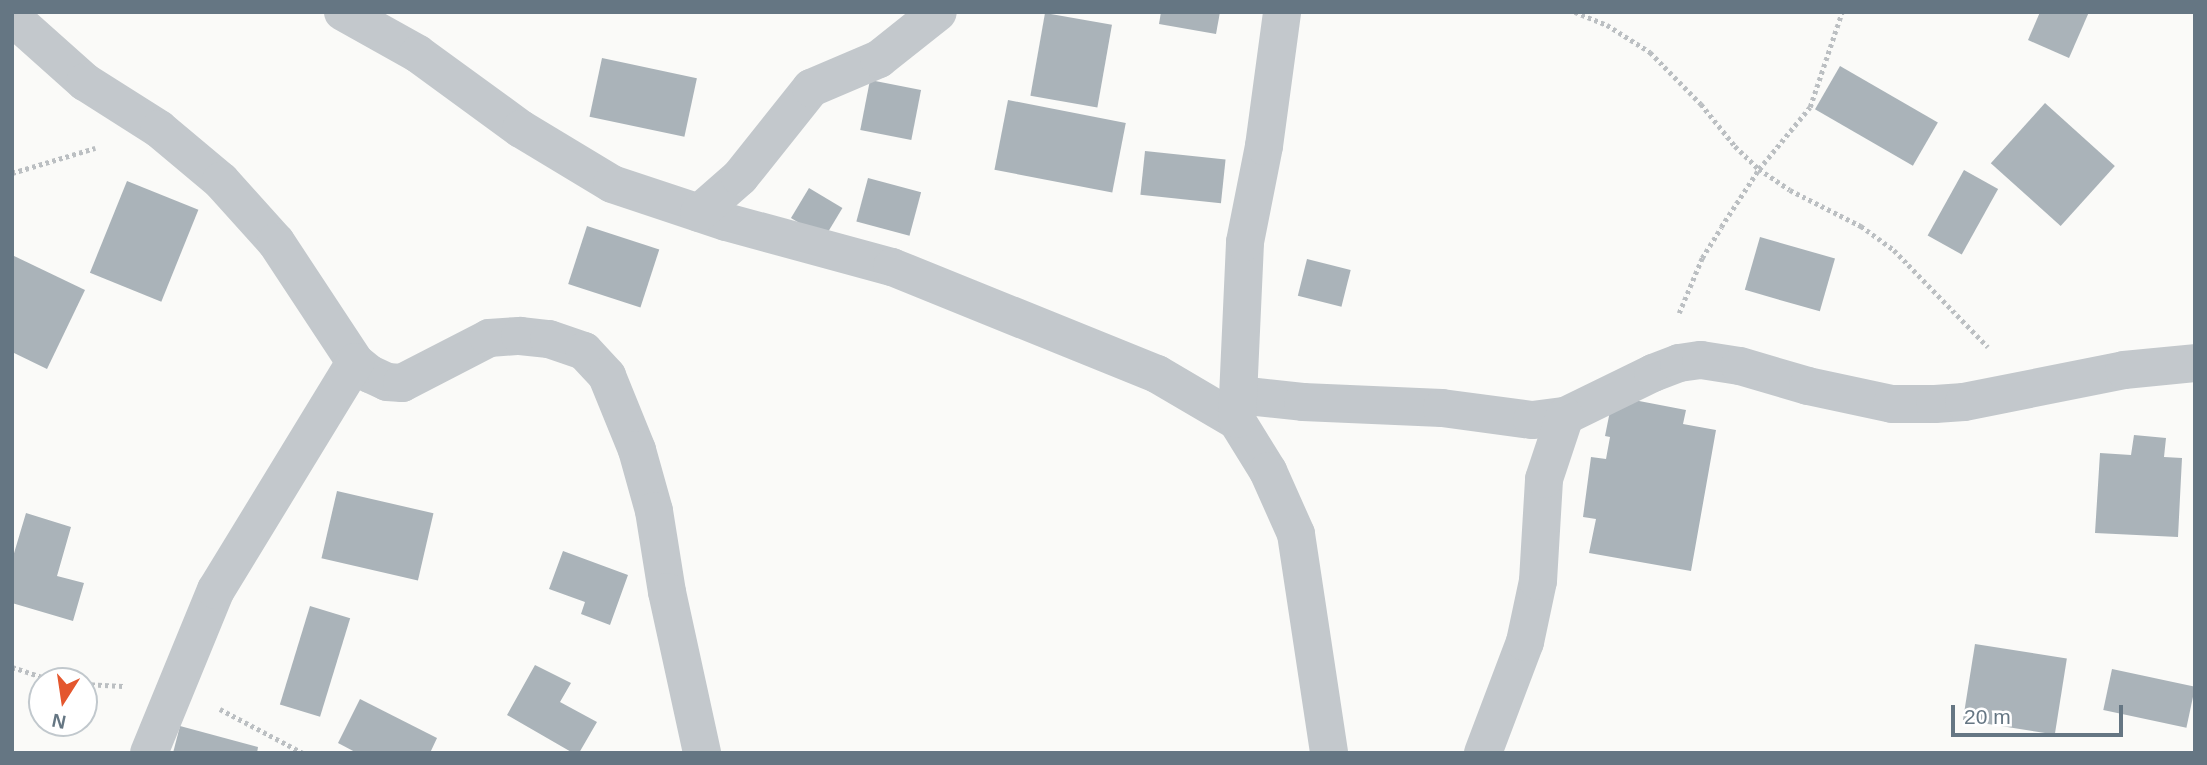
<!DOCTYPE html>
<html>
<head>
<meta charset="utf-8">
<style>
	body { margin:0 }
	#map { position:relative; width:2207px; height:765px; overflow:hidden; background:#fafaf8; font-family:Arial,sans-serif }
	div>[style] { position:absolute }
	.building>* { inset:0; background:#aab3b9; transform-origin:0 0 }
	.path>* { height:4.5px; margin-top:-2.25px; transform-origin:0; background:repeating-linear-gradient(90deg,#bbbfc2 0 3.5px,transparent 0 7px) }
	.street>* { height:38px; margin:-19px; padding:0 19px; transform-origin:19px; border-radius:19px; background:#c3c8cc }
	span { translate:-50% -50%; white-space:nowrap; text-align:center; line-height:1.15; -webkit-text-stroke:7px #fff; paint-order:stroke }
	.frame { position:absolute; inset:0; border:14px solid #657683; pointer-events:none }
	.north { position:absolute; left:28px; top:667px; width:70px; height:70px; box-sizing:border-box; background:#fff; border:2px solid #c1c8cd; border-radius:50%; rotate:192deg; font-size:19px; font-weight:700; line-height:28px; text-align:center; color:#657683 }
	.north::after { content:''; display:block; margin:auto; width:24px; height:32px; background:#e4572e; clip-path:polygon(50% 0,100% 100%,50% 72%,0 100%) }
	.scale { position:absolute; left:1951px; top:705px; width:172px; height:32px; box-sizing:border-box; border:4px solid #657683; border-top:0; padding-left:9px; font-size:21px; line-height:24px; white-space:nowrap; color:#657683; -webkit-text-stroke:5px #fff; paint-order:stroke }
</style>
</head>
<body>
<div id="map">
	<div class="building">
		<div style="clip-path:polygon(1161px 12px,1220px 12px,1216px 34px,1159px 24px)"></div>
		<div style="clip-path:polygon(2040px 12px,2089px 12px,2069px 58px,2028px 40px)"></div>
		<div style="left:1045px;top:13px;width:68px;height:84px;rotate:10deg"></div>
		<div style="left:602px;top:58px;width:97px;height:60px;rotate:12deg"></div>
		<div style="left:1840px;top:66px;width:113px;height:50px;rotate:30deg"></div>
		<div style="left:870px;top:80px;width:52px;height:51px;rotate:11deg"></div>
		<div style="left:1008px;top:100px;width:120px;height:71px;rotate:11deg"></div>
		<div style="left:2045px;top:103px;width:94px;height:81px;rotate:42deg"></div>
		<div style="left:1145px;top:151px;width:81px;height:44px;rotate:6deg"></div>
		<div style="left:1964px;top:170px;width:39px;height:75px;rotate:29deg"></div>
		<div style="left:868px;top:178px;width:55px;height:45px;rotate:15deg"></div>
		<div style="left:127px;top:181px;width:77px;height:99px;rotate:22deg"></div>
		<div style="left:809px;top:188px;width:39px;height:35px;rotate:31deg"></div>
		<div style="left:587px;top:226px;width:76px;height:61px;rotate:18deg"></div>
		<div style="left:1760px;top:237px;width:78px;height:55px;rotate:16deg"></div>
		<div style="clip-path:polygon(12px 255px,85px 290px,47px 369px,12px 352px)"></div>
		<div style="left:1307px;top:259px;width:45px;height:38px;rotate:14deg"></div>
		<div style="clip-path:polygon(1613px 396px,1686px 410px,1683px 424px,1716px 430px,1691px 571px,1589px 553px,1596px 519px,1583px 517px,1591px 457px,1606px 459px,1610px 437px,1605px 436px)"></div>
		<div style="clip-path:polygon(2134px 435px,2166px 438px,2164px 457px,2182px 458px,2178px 537px,2095px 533px,2100px 453px,2131px 455px)"></div>
		<div style="left:337px;top:491px;width:99px;height:69px;rotate:13deg"></div>
		<div style="clip-path:polygon(26px 513px,71px 527px,57px 576px,84px 583px,73px 621px,12px 603px,12px 560px)"></div>
		<div style="clip-path:polygon(563px 551px,628px 575px,610px 625px,581px 614px,585px 602px,549px 589px)"></div>
		<div style="left:310px;top:606px;width:42px;height:103px;rotate:17deg"></div>
		<div style="left:1975px;top:644px;width:93px;height:77px;rotate:9deg"></div>
		<div style="clip-path:polygon(535px 665px,571px 683px,560px 702px,597px 722px,579px 753px,573px 753px,507px 715px)"></div>
		<div style="left:2112px;top:669px;width:85px;height:42px;rotate:12deg"></div>
		<div style="clip-path:polygon(360px 699px,437px 738px,430px 753px,357px 753px,338px 743px)"></div>
		<div style="clip-path:polygon(180px 726px,258px 747px,257px 753px,173px 753px)"></div>
	</div>
	<div class="path">
		<div style="left:1575px;top:12px;width:35px;rotate:22deg"></div>
		<div style="left:1607px;top:25px;width:51px;rotate:32.1deg"></div>
		<div style="left:1650px;top:52px;width:73px;rotate:45.6deg"></div>
		<div style="left:1701px;top:104px;width:54px;rotate:51deg"></div>
		<div style="left:1735px;top:146px;width:33px;rotate:44deg"></div>
		<div style="left:1759px;top:169px;width:37px;rotate:34deg"></div>
		<div style="left:1790px;top:190px;width:80px;rotate:26.9deg"></div>
		<div style="left:1861px;top:226px;width:41px;rotate:36deg"></div>
		<div style="left:1894px;top:250px;width:135px;rotate:45.9deg"></div>
		<div style="left:12px;top:173px;width:87px;rotate:-16.8deg"></div>
		<div style="left:1679px;top:313px;width:60px;rotate:-67.3deg"></div>
		<div style="left:1702px;top:258px;width:36px;rotate:-58deg"></div>
		<div style="left:1721px;top:227px;width:69px;rotate:-56.8deg"></div>
		<div style="left:1759px;top:169px;width:80px;rotate:-50.6deg"></div>
		<div style="left:1810px;top:107px;width:100px;rotate:-71.4deg"></div>
		<div style="left:12px;top:667px;width:44px;rotate:18.4deg"></div>
		<div style="left:84px;top:684px;width:39px;rotate:3deg"></div>
		<div style="left:220px;top:709px;width:94px;rotate:27.9deg"></div>
	</div>
	<div class="street">
		<div style="left:343px;top:12px;width:86px;rotate:29.2deg"></div>
		<div style="left:418px;top:54px;width:127px;rotate:36.1deg"></div>
		<div style="left:521px;top:129px;width:106px;rotate:31.1deg"></div>
		<div style="left:612px;top:184px;width:120px;rotate:18.4deg"></div>
		<div style="left:726px;top:222px;width:172px;rotate:15.2deg"></div>
		<div style="left:892px;top:267px;width:286px;rotate:22deg"></div>
		<div style="left:1157px;top:374px;width:93px;rotate:30.4deg"></div>
		<div style="left:1237px;top:421px;width:59px;rotate:58.2deg"></div>
		<div style="left:1268px;top:471px;width:69px;rotate:66deg"></div>
		<div style="left:1296px;top:534px;width:221px;rotate:81.4deg"></div>
		<div style="left:12px;top:17px;width:98px;rotate:41.7deg"></div>
		<div style="left:85px;top:82px;width:88px;rotate:32.4deg"></div>
		<div style="left:159px;top:129px;width:81px;rotate:40deg"></div>
		<div style="left:221px;top:181px;width:82px;rotate:48deg"></div>
		<div style="left:276px;top:242px;width:144px;rotate:56.6deg"></div>
		<div style="left:355px;top:362px;width:19px;rotate:39deg"></div>
		<div style="left:370px;top:374px;width:19px;rotate:25deg"></div>
		<div style="left:387px;top:382px;width:15px;rotate:4deg"></div>
		<div style="left:402px;top:383px;width:98px;rotate:-27.3deg"></div>
		<div style="left:489px;top:338px;width:31px;rotate:-4deg"></div>
		<div style="left:520px;top:336px;width:29px;rotate:6deg"></div>
		<div style="left:549px;top:339px;width:37px;rotate:19deg"></div>
		<div style="left:584px;top:351px;width:34px;rotate:47deg"></div>
		<div style="left:607px;top:376px;width:80px;rotate:67.9deg"></div>
		<div style="left:637px;top:450px;width:63px;rotate:74.4deg"></div>
		<div style="left:654px;top:511px;width:82px;rotate:80.9deg"></div>
		<div style="left:667px;top:592px;width:165px;rotate:77.7deg"></div>
		<div style="left:699px;top:213px;width:55px;rotate:-41.3deg"></div>
		<div style="left:740px;top:177px;width:114px;rotate:-51.4deg"></div>
		<div style="left:811px;top:88px;width:74px;rotate:-23.1deg"></div>
		<div style="left:879px;top:59px;width:75px;rotate:-38.5deg"></div>
		<div style="left:1238px;top:395px;width:65px;rotate:6.1deg"></div>
		<div style="left:1303px;top:402px;width:139px;rotate:2.5deg"></div>
		<div style="left:1442px;top:408px;width:91px;rotate:7.6deg"></div>
		<div style="left:1532px;top:420px;width:33px;rotate:-7deg"></div>
		<div style="left:1565px;top:416px;width:98px;rotate:-26deg"></div>
		<div style="left:1653px;top:373px;width:28px;rotate:-21deg"></div>
		<div style="left:1679px;top:363px;width:22px;rotate:-8deg"></div>
		<div style="left:1701px;top:360px;width:39px;rotate:9deg"></div>
		<div style="left:1740px;top:366px;width:71px;rotate:16.4deg"></div>
		<div style="left:1808px;top:386px;width:86px;rotate:12.1deg"></div>
		<div style="left:1892px;top:404px;width:43px"></div>
		<div style="left:1935px;top:404px;width:29px;rotate:-4deg"></div>
		<div style="left:1964px;top:402px;width:163px;rotate:-11.3deg"></div>
		<div style="left:2124px;top:370px;width:71px;rotate:-5.6deg"></div>
		<div style="left:1237px;top:419px;width:177px;rotate:-87.4deg"></div>
		<div style="left:1245px;top:242px;width:98px;rotate:-78.8deg"></div>
		<div style="left:1264px;top:146px;width:135px;rotate:-82.3deg"></div>
		<div style="left:149px;top:753px;width:176px;rotate:-67.7deg"></div>
		<div style="left:216px;top:590px;width:267px;rotate:-58.6deg"></div>
		<div style="left:1483px;top:753px;width:119px;rotate:-69.3deg"></div>
		<div style="left:1525px;top:642px;width:62px;rotate:-78deg"></div>
		<div style="left:1538px;top:581px;width:102px;rotate:-86.6deg"></div>
		<div style="left:1544px;top:479px;width:66px;rotate:-71.6deg"></div>
	</div>
	<div class="frame"></div>
	<div class="north">N</div>
	<div class="scale">20 m</div>
</div>
</body>
</html>
